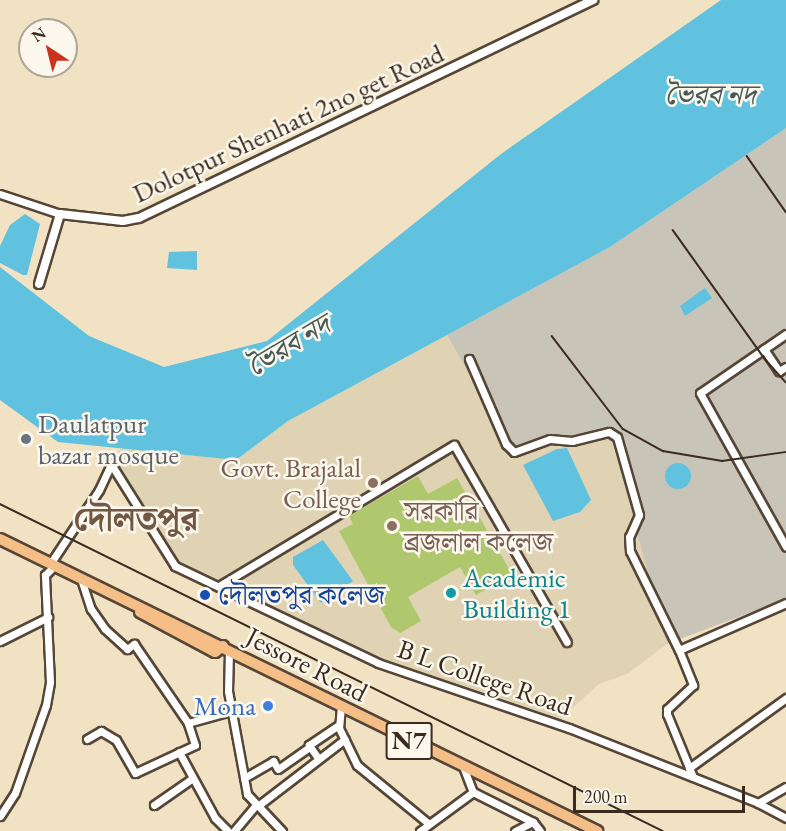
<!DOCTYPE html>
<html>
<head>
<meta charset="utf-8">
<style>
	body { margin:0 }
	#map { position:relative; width:786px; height:831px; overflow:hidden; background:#f1e2c4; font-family:"EB Garamond","Noto Serif Bengali",serif }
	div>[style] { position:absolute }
	.built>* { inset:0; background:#e0d3b4 }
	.industrial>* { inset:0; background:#c8c4b8 }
	.green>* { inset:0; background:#afc76d }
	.water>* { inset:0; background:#61c2df }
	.round { border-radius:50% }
	.roads { filter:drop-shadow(2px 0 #564637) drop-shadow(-2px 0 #564637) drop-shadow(0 2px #564637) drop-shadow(0 -2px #564637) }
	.minor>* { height:7px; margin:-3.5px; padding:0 3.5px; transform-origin:3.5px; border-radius:3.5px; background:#fff }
	.tertiary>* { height:8px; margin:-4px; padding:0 4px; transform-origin:4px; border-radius:4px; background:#fff }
	.trunk>* { height:10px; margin:-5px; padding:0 5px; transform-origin:5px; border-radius:5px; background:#f6be87 }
	.rail>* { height:1.5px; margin:-0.75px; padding:0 0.75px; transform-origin:0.75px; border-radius:0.75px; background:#3b2a1e }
	.dots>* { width:16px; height:16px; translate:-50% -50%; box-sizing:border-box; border:3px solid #fbf7ec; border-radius:50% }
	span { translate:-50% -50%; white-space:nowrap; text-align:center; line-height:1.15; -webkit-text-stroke:5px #fbf7ec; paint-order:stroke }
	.shield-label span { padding:2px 4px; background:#fbf7ec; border:2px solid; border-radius:4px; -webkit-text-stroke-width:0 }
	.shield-label { font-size:26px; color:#3b2a1e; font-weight:700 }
	.street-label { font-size:27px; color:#3b2a1e }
	.worship-label { font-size:27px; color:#5b616d }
	.left { translate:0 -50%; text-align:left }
	.education-label { font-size:27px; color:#785e54 }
	.right { translate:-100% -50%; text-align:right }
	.culture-label { font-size:27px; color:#0d838f }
	.transit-label { font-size:27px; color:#164399 }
	.shop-label { font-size:27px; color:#366cbe }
	.water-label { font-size:28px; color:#465858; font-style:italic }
	.district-label { font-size:33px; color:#725844; font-weight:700 }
	.north { position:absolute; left:18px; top:18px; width:60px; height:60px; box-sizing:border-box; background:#fbf7ec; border:2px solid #aea59a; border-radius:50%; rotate:325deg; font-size:16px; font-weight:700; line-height:24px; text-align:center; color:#3b2a1e }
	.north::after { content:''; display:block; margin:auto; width:21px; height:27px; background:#c8321e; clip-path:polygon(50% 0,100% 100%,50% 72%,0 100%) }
	.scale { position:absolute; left:573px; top:786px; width:172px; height:27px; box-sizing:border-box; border:3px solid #3b2a1e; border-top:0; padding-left:8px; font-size:18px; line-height:21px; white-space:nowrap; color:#3b2a1e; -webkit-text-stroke:4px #fbf7ec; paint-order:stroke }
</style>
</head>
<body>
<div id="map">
	<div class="built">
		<div style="clip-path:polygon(447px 335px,466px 366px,550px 439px,599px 432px,613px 444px,667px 644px,627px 674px,599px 684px,555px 724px,378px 663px,175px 566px,111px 464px,121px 448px,236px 460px,288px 421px)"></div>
	</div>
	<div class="industrial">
		<div style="clip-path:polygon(786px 128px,786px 599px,667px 644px,613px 444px,599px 432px,572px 441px,550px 439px,514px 452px,447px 335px,610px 247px)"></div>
	</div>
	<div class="green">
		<div style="clip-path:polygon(418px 476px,428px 494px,457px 478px,512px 574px,476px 595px,460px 567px,408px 597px,421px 621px,400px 633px,391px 627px,339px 531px,353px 524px,349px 516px)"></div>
	</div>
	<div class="water">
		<div style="clip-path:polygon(721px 0,786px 0,786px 128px,610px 247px,288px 421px,236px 460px,58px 442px,0 400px,0 267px,89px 336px,164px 367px,267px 341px,501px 154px)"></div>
		<div style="clip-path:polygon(25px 214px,40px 224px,27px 275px,23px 275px,0 263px,0 246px,10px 225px)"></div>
		<div style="clip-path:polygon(197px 251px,197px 270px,167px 268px,169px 252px)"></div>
		<div style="clip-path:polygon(705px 288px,712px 298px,685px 316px,680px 306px)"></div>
		<div style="clip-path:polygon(567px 448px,591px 500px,580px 512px,553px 521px,523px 465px,557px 449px)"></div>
		<div class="round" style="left:665px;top:463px;width:26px;height:26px"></div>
		<div style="clip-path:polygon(323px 540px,353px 581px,321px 603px,293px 565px,293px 557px)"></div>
	</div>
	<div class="roads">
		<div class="minor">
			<div style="left:0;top:194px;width:63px;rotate:18.4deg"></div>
			<div style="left:786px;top:334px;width:104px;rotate:145.5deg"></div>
			<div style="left:700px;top:393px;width:176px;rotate:60.8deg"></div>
			<div style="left:764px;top:349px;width:27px;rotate:56deg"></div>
			<div style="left:779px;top:371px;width:8px;rotate:-30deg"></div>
			<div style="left:469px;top:359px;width:93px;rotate:66.5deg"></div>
			<div style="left:506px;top:444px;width:11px;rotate:45deg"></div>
			<div style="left:514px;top:452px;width:38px;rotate:-20deg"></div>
			<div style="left:550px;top:439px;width:22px;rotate:5deg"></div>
			<div style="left:572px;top:441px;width:38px;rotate:-14deg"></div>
			<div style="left:609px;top:432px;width:9px;rotate:32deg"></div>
			<div style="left:617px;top:437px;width:81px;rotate:74.2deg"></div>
			<div style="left:639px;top:515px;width:24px;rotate:114deg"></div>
			<div style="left:629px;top:537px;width:14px;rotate:86deg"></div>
			<div style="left:630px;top:551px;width:110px;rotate:63.7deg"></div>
			<div style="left:679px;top:650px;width:117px;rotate:-23.7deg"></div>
			<div style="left:111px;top:464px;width:120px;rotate:57.9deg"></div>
			<div style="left:175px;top:566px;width:225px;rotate:25.5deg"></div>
			<div style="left:378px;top:663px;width:202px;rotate:18.8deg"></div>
			<div style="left:569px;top:728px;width:203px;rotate:21.6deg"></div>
			<div style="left:758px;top:803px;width:32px;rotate:28deg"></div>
			<div style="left:82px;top:582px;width:28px;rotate:72deg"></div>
			<div style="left:91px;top:609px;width:24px;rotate:55deg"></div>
			<div style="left:105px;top:629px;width:30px;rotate:42deg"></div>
			<div style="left:127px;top:649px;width:9px;rotate:-36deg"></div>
			<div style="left:134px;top:644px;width:96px;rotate:55.6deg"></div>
			<div style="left:219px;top:586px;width:274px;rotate:-31deg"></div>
			<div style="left:454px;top:445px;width:227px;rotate:60.2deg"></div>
			<div style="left:0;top:641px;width:54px;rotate:-26.6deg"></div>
			<div style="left:679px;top:650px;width:38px;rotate:68deg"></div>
			<div style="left:693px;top:685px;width:35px;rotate:137deg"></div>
			<div style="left:667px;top:709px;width:5px;rotate:90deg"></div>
			<div style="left:667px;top:714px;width:68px;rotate:67.6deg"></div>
			<div style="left:229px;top:651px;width:40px;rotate:91.4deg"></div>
			<div style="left:228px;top:691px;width:105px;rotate:79.5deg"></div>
			<div style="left:247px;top:794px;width:51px;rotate:46.6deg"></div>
			<div style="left:341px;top:706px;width:22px;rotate:95deg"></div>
			<div style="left:339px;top:728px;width:41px;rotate:64.1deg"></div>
			<div style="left:357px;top:765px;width:93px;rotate:39.3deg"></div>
			<div style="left:87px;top:739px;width:16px;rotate:-30deg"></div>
			<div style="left:101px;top:731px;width:17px;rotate:31deg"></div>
			<div style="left:116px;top:740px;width:38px;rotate:60deg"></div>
			<div style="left:135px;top:773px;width:66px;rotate:-25deg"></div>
			<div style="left:195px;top:745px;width:23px;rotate:-108deg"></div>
			<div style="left:188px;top:723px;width:45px;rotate:-15.6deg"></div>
			<div style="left:179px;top:752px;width:75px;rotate:61.4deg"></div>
			<div style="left:215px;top:818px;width:18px;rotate:45deg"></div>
			<div style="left:318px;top:758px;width:16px;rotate:-125deg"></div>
			<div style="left:309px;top:745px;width:36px;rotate:-34deg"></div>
			<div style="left:689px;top:768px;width:120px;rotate:-35.8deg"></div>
			<div style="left:464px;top:769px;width:25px;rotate:69deg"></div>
			<div style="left:473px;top:792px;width:67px;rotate:26.6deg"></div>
			<div style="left:533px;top:822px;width:11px;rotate:52deg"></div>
			<div style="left:244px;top:778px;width:34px;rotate:-30deg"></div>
			<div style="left:273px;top:761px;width:9px;rotate:58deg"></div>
			<div style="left:278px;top:769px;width:39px;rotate:-35deg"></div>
			<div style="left:758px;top:803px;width:32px;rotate:-30deg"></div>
			<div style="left:154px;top:805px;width:47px;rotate:-34.7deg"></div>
			<div style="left:259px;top:805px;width:108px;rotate:-37.5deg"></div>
			<div style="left:0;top:816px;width:27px;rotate:-57deg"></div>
			<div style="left:15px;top:793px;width:93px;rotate:-70.6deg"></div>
			<div style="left:46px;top:705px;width:23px;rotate:-80deg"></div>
			<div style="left:50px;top:682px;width:107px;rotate:-92.7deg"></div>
			<div style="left:45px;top:575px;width:11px;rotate:-45deg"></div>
			<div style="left:53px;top:567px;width:6px;rotate:-99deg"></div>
			<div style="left:52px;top:561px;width:85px;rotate:-56.5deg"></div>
			<div style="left:99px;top:490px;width:29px;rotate:-65deg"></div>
			<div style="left:234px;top:831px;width:35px;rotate:-50deg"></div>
			<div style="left:420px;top:831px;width:66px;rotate:-36.3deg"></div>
			<div style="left:515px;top:831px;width:20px;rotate:-27deg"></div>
		</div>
		<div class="tertiary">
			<div style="left:39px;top:284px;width:73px;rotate:-73.3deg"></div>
			<div style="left:60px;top:214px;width:63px;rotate:6.3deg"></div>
			<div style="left:123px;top:221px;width:16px;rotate:-11deg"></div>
			<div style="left:139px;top:218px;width:504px;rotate:-25.65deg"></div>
		</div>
		<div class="trunk">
			<div style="left:0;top:539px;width:665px;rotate:26.06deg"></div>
			<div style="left:140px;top:612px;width:85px;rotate:28.1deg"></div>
			<div style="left:215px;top:652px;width:10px;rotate:-37deg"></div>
		</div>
	</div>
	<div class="rail">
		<div style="left:747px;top:156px;width:68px;rotate:55.1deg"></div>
		<div style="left:673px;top:230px;width:158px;rotate:54.5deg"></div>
		<div style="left:765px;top:359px;width:31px;rotate:48deg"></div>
		<div style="left:552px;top:336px;width:117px;rotate:52.6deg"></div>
		<div style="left:623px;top:429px;width:46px;rotate:28.8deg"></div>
		<div style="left:663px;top:451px;width:60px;rotate:9.6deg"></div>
		<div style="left:722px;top:461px;width:65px;rotate:-8deg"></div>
		<div style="left:0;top:504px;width:739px;rotate:26.25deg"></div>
	</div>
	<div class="dots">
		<div style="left:26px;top:439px;background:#6b7280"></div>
		<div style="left:373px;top:483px;background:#8d6e63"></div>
		<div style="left:392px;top:526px;background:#8d6e63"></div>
		<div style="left:451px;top:593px;background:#0f9aa8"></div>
		<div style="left:205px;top:595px;background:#1a4fb4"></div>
		<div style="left:268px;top:706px;background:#3f7fe0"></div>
	</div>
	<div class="shield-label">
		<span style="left:409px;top:741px">N7</span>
	</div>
	<div class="street-label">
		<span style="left:288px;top:123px;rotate:-25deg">Dolotpur Shenhati 2no get Road</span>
		<span style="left:307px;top:664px;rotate:27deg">Jessore Road</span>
		<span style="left:485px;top:677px;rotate:19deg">B L College Road</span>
	</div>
	<div class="worship-label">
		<span class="left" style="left:38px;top:439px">Daulatpur<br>bazar mosque</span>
	</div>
	<div class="education-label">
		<span class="right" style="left:361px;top:483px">Govt. Brajalal<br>College</span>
		<span class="left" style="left:404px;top:526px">সরকারি<br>ব্রজলাল কলেজ</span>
	</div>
	<div class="culture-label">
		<span class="left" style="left:463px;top:593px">Academic<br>Building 1</span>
	</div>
	<div class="transit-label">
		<span class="left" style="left:218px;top:595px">দৌলতপুর কলেজ</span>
	</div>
	<div class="shop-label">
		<span class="right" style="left:256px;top:706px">Mona</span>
	</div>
	<div class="water-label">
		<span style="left:710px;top:94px">ভৈরব নদ</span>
		<span style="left:288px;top:345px;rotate:-31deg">ভৈরব নদ</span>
	</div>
	<div class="district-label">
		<span style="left:136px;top:519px">দৌলতপুর</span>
	</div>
	<div class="north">N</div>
	<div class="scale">200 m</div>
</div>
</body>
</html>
